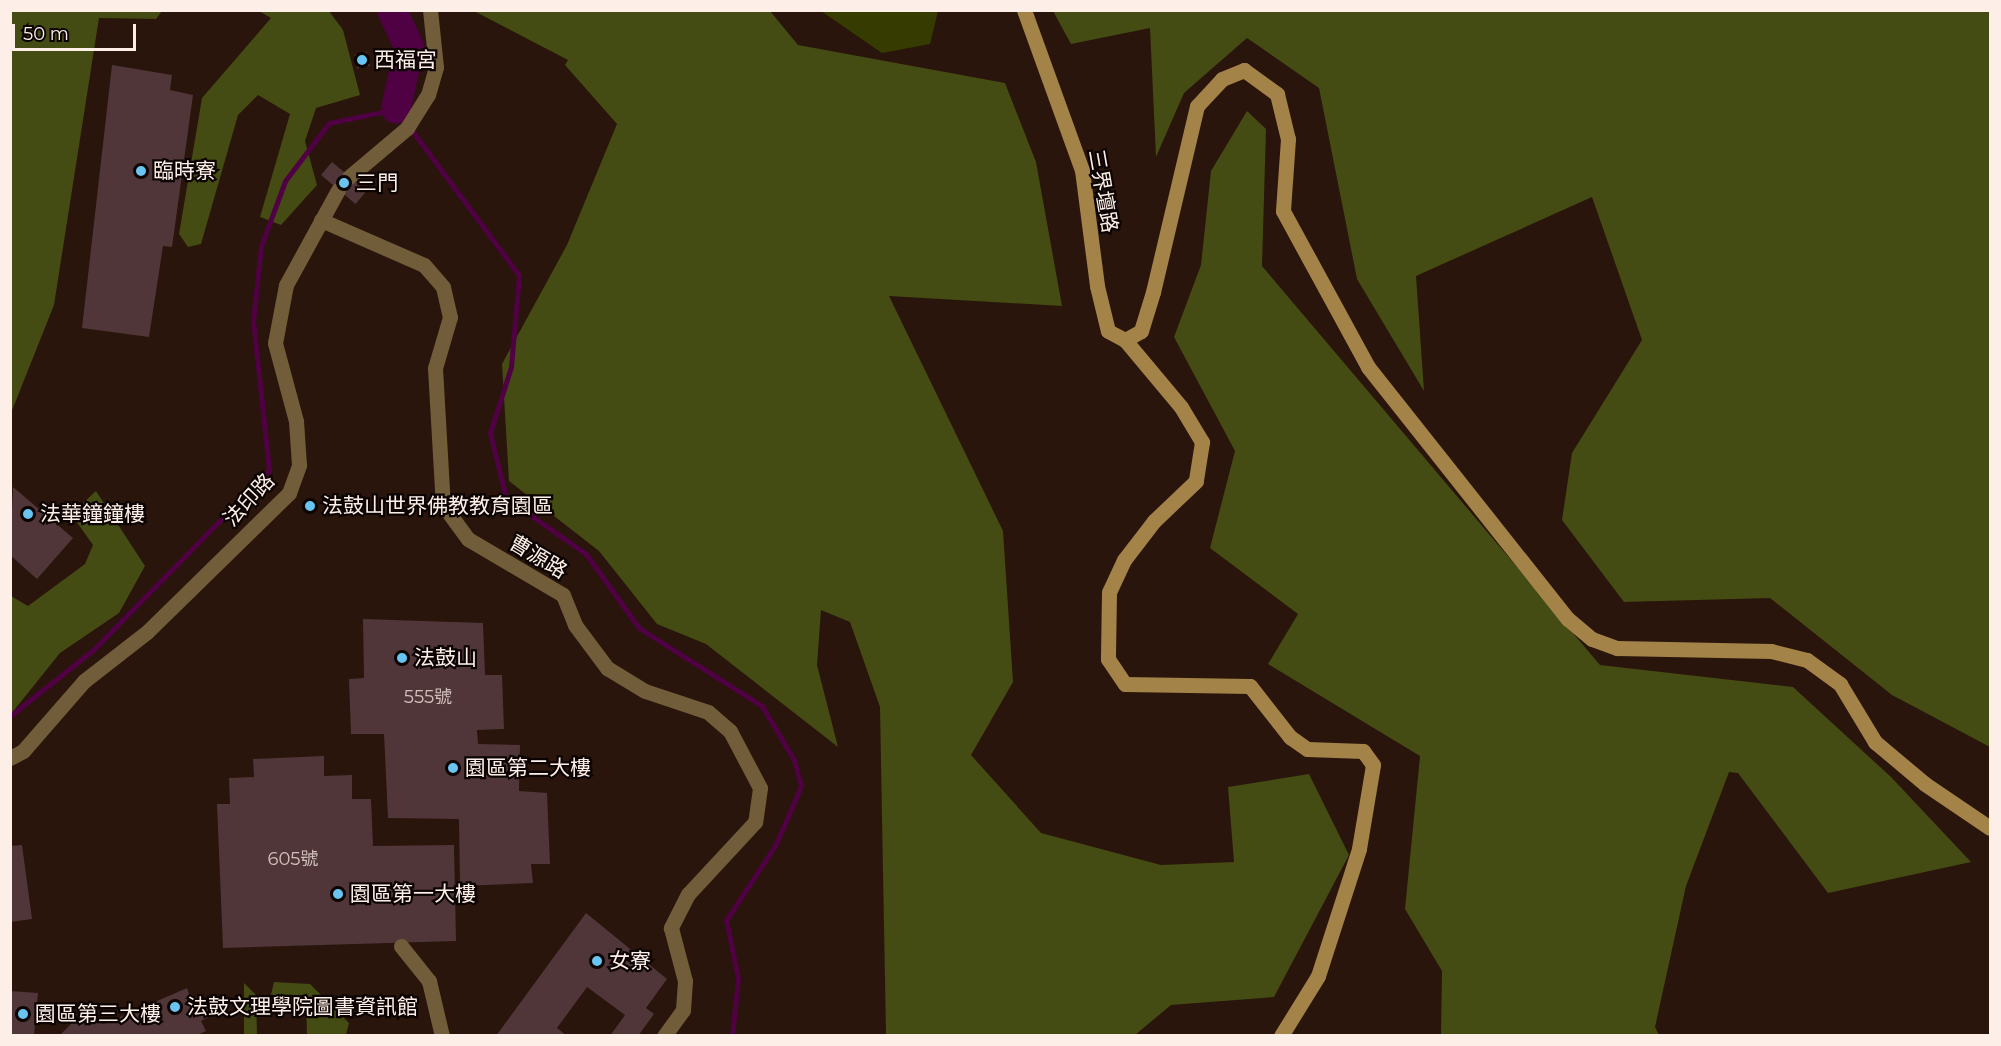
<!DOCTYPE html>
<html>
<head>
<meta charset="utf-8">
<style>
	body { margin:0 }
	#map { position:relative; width:2001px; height:1046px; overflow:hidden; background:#29150b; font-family:Montserrat,"Noto Sans TC",sans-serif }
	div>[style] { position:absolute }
	.green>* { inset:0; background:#363c01 }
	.forest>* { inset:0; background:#444b13 }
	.stream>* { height:5px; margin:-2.5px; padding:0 2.5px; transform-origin:2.5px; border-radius:2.5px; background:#500144 }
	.river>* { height:30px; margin:-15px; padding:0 15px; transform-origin:15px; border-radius:15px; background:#500144 }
	.building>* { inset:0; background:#503639; transform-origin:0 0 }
	.street>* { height:15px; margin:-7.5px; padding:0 7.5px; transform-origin:7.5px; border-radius:7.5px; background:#715d39 }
	.secondary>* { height:15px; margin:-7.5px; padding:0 7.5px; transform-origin:7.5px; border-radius:7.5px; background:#a38347 }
	.dots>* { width:16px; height:16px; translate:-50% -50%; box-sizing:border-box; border:3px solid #0b0402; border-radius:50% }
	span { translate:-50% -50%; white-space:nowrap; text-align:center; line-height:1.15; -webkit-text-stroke:4.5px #0b0402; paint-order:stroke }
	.number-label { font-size:18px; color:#d2c0bc }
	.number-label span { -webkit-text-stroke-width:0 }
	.poi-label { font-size:21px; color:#fdeee7 }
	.left { translate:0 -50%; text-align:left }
	.street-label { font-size:21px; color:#fdeee7 }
	.frame { position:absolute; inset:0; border:12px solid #fdeee7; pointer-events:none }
	.scale { position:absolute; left:12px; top:24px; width:124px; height:27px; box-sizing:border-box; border:3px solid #fdeee7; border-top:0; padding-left:8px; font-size:18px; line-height:21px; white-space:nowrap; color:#fdeee7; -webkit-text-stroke:4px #0b0402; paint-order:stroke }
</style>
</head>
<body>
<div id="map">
	<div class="green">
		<div style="clip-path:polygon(938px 11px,930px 44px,882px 53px,821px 11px)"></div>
	</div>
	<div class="forest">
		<div style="clip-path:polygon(11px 10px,162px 11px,156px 19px,99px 18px,54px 305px,11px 413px)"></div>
		<div style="clip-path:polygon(259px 11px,329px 11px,343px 30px,360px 95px,316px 108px,305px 141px,317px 185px,281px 225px,260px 217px,290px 114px,258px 95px,238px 115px,201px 244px,188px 247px,179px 234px,202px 98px,271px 18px)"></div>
		<div style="clip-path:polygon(474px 11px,770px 11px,798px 45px,1005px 83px,1036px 162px,1062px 306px,889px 296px,1003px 531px,1013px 682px,971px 755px,1041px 833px,1161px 865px,1234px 862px,1228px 787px,1309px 774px,1349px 855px,1274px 997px,1171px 1005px,1135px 1035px,886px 1035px,880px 707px,850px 622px,821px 610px,817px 665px,838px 747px,706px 644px,657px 624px,599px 551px,509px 481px,502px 364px,567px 245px,617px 124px,565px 65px,568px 60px)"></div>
		<div style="clip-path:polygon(1053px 11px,1990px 11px,1990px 747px,1892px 695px,1770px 598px,1624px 602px,1562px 520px,1572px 453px,1642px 340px,1592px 197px,1416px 276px,1424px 391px,1357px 279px,1319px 88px,1247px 38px,1184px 93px,1156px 157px,1150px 28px,1071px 44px)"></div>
		<div style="clip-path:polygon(1247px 111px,1266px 129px,1262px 266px,1600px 665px,1793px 687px,1891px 777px,1971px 862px,1828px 893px,1738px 773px,1729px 772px,1686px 886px,1655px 1027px,1659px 1035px,1441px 1035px,1442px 971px,1405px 909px,1420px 756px,1268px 664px,1298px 614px,1210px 548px,1235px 451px,1174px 337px,1201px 265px,1211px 171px)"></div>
		<div style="clip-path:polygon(96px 491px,145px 566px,119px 613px,60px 653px,11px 714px,11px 596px,28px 606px,85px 564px,93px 545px,71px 514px)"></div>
		<div style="clip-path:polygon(274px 982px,310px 984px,349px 1023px,346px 1035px,307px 1035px,306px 1001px,266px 1015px)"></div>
		<div style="clip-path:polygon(244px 983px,256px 995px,257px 1035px,244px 1035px)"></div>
	</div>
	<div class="stream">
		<div style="left:10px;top:716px;width:106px;rotate:-38.5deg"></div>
		<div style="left:93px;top:650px;width:252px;rotate:-45.6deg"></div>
		<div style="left:269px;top:470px;width:150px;rotate:-96.1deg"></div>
		<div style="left:253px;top:321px;width:75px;rotate:-83.9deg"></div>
		<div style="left:261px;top:246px;width:69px;rotate:-69.7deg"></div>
		<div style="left:285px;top:181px;width:73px;rotate:-52.8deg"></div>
		<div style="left:329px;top:123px;width:68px;rotate:-11.8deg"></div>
		<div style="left:396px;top:109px;width:207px;rotate:53.5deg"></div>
		<div style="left:519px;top:275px;width:92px;rotate:95deg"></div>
		<div style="left:511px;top:367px;width:69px;rotate:107.7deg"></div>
		<div style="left:490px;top:433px;width:67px;rotate:76.2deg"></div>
		<div style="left:506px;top:498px;width:98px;rotate:35deg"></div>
		<div style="left:586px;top:554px;width:91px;rotate:54.4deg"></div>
		<div style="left:639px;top:628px;width:146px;rotate:32.4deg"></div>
		<div style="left:762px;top:706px;width:63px;rotate:59.3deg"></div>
		<div style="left:794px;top:760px;width:27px;rotate:75deg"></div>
		<div style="left:801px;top:786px;width:63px;rotate:113.3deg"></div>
		<div style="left:776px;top:844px;width:91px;rotate:123.3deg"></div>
		<div style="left:726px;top:920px;width:59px;rotate:78.3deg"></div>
		<div style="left:738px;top:978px;width:58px;rotate:95.9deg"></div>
	</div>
	<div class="river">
		<div style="left:392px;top:10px;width:41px;rotate:65.3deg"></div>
		<div style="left:409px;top:47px;width:63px;rotate:101.8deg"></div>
	</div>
	<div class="building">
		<div style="left:367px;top:52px;width:14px;height:13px;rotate:78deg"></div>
		<div style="clip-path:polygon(112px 65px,172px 75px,170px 90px,193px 95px,172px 247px,163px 246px,149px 337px,82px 328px)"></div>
		<div style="left:332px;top:162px;width:45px;height:17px;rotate:40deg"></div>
		<div style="clip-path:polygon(13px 487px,73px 538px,37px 579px,10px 555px)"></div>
		<div style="clip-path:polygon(363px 619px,483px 623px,485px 675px,502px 675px,504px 729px,477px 730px,478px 744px,520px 745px,519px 791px,547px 793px,550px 864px,531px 864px,533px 883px,460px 886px,459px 819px,388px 818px,384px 734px,351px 734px,349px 679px,364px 678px)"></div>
		<div style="clip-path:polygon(324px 756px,324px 776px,352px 775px,352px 799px,371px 799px,373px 846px,454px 845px,456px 941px,223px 948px,217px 804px,230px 804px,229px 778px,254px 777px,253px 759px)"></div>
		<div style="clip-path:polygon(22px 845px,32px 919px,10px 922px,10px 846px)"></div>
		<div style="clip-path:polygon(586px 913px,667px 979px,646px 1008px,654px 1014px,638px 1036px,610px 1036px,625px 1015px,587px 987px,557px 1028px,567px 1036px,496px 1036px)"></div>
		<div style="clip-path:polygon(187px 988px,191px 999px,202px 995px,211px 1016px,201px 1021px,206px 1031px,195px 1036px,59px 1036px,77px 1018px,104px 1024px)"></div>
		<div style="clip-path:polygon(10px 991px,38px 993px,34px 1035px,10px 1036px)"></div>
	</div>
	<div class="street">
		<div style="left:349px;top:177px;width:76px;rotate:-40.2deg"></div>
		<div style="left:407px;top:128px;width:39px;rotate:-58deg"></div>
		<div style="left:428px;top:95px;width:29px;rotate:-74deg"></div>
		<div style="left:436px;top:67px;width:57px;rotate:-96deg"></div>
		<div style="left:321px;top:220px;width:112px;rotate:23.6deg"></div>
		<div style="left:424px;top:265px;width:29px;rotate:49deg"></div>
		<div style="left:443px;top:287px;width:31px;rotate:77deg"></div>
		<div style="left:450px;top:317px;width:53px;rotate:106.4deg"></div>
		<div style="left:435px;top:368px;width:137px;rotate:86.7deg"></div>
		<div style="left:443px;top:505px;width:42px;rotate:53.7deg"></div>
		<div style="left:468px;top:539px;width:110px;rotate:30.5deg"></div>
		<div style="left:563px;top:595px;width:32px;rotate:68deg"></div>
		<div style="left:575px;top:625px;width:54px;rotate:53.3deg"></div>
		<div style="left:607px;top:668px;width:44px;rotate:31.2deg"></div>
		<div style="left:645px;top:691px;width:66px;rotate:18.4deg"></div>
		<div style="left:708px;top:712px;width:29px;rotate:41deg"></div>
		<div style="left:730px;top:731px;width:64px;rotate:62.2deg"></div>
		<div style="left:760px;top:788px;width:34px;rotate:98deg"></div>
		<div style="left:755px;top:822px;width:98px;rotate:132.9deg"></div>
		<div style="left:688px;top:894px;width:38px;rotate:117deg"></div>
		<div style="left:671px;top:928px;width:55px;rotate:75.2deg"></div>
		<div style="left:685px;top:981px;width:29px;rotate:94deg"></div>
		<div style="left:683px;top:1010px;width:32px;rotate:126deg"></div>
		<div style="left:10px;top:758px;width:15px;rotate:-28deg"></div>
		<div style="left:23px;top:751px;width:93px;rotate:-48.9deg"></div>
		<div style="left:84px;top:681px;width:80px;rotate:-37.9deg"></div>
		<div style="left:147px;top:632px;width:199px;rotate:-44.4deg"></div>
		<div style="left:289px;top:493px;width:30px;rotate:-70deg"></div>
		<div style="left:299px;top:465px;width:44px;rotate:-93.9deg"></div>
		<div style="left:296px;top:421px;width:81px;rotate:-105.1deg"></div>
		<div style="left:275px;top:343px;width:59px;rotate:-79.3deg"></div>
		<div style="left:286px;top:285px;width:108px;rotate:-61.3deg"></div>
		<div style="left:401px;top:946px;width:45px;rotate:51.3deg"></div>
		<div style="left:429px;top:981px;width:57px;rotate:76.7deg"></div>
	</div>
	<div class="secondary">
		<div style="left:1024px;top:10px;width:170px;rotate:70.1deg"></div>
		<div style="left:1082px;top:170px;width:117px;rotate:82.6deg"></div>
		<div style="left:1097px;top:286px;width:46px;rotate:76.3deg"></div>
		<div style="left:1108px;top:331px;width:19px;rotate:28deg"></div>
		<div style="left:1125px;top:340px;width:87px;rotate:50.1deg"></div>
		<div style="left:1181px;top:407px;width:41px;rotate:59deg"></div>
		<div style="left:1202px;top:442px;width:39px;rotate:99deg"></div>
		<div style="left:1196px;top:481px;width:58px;rotate:136.4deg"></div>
		<div style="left:1154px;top:521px;width:49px;rotate:127.6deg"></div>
		<div style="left:1124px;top:560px;width:35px;rotate:115deg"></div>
		<div style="left:1109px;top:592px;width:67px;rotate:90.9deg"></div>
		<div style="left:1108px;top:659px;width:30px;rotate:56deg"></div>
		<div style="left:1125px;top:684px;width:125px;rotate:0.9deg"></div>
		<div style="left:1250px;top:686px;width:65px;rotate:51.9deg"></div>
		<div style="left:1290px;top:737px;width:21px;rotate:35deg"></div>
		<div style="left:1307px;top:749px;width:56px;rotate:2deg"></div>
		<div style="left:1363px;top:751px;width:17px;rotate:54deg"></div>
		<div style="left:1373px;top:765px;width:85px;rotate:99.5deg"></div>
		<div style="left:1359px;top:849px;width:133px;rotate:107.9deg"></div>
		<div style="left:1318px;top:976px;width:70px;rotate:121.7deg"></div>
		<div style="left:1125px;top:340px;width:18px;rotate:-29deg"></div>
		<div style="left:1141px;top:331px;width:41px;rotate:-72.9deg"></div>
		<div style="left:1153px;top:292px;width:191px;rotate:-76.7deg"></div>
		<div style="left:1197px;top:106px;width:37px;rotate:-47deg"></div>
		<div style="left:1222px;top:79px;width:24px;rotate:-22deg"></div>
		<div style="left:1244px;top:70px;width:41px;rotate:36deg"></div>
		<div style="left:1277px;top:94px;width:46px;rotate:76.3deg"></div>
		<div style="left:1288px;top:139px;width:72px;rotate:94deg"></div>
		<div style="left:1283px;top:211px;width:178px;rotate:61.4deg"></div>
		<div style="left:1368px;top:367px;width:322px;rotate:51.6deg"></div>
		<div style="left:1568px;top:619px;width:31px;rotate:40deg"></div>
		<div style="left:1592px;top:639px;width:27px;rotate:20deg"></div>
		<div style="left:1617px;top:648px;width:154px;rotate:1.1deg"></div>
		<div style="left:1771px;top:651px;width:37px;rotate:14deg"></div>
		<div style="left:1807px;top:660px;width:41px;rotate:36deg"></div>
		<div style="left:1840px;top:684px;width:68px;rotate:58.9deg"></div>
		<div style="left:1875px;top:742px;width:65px;rotate:40deg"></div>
		<div style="left:1925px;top:784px;width:78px;rotate:34.1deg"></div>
	</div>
	<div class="dots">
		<div style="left:362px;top:60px;background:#69c4f1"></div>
		<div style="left:141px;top:171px;background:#69c4f1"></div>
		<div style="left:344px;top:183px;background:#69c4f1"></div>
		<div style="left:310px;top:506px;background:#69c4f1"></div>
		<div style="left:28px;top:514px;background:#69c4f1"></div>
		<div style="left:402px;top:658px;background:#69c4f1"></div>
		<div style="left:453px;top:768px;background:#69c4f1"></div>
		<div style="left:338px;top:894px;background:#69c4f1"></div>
		<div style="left:597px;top:961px;background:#69c4f1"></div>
		<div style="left:175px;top:1007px;background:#69c4f1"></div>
		<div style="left:23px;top:1014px;background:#69c4f1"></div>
	</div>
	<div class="number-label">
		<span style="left:428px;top:697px">555號</span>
		<span style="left:293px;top:859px">605號</span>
	</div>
	<div class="poi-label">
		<span class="left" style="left:374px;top:60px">西福宮</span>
		<span class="left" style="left:153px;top:171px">臨時寮</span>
		<span class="left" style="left:356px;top:183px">三門</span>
		<span class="left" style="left:322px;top:506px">法鼓山世界佛教教育園區</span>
		<span class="left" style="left:40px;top:514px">法華鐘鐘樓</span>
		<span class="left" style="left:414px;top:658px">法鼓山</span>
		<span class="left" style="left:465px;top:768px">園區第二大樓</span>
		<span class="left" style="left:350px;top:894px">園區第一大樓</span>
		<span class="left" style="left:609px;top:961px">女寮</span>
		<span class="left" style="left:187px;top:1007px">法鼓文理學院圖書資訊館</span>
		<span class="left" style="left:35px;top:1014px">園區第三大樓</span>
	</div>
	<div class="street-label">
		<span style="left:1103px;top:191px;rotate:80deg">三界壇路</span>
		<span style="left:249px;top:500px;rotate:-47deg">法印路</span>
		<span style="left:538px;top:557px;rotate:31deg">曹源路</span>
	</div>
	<div class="frame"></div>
	<div class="scale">50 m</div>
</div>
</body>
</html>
